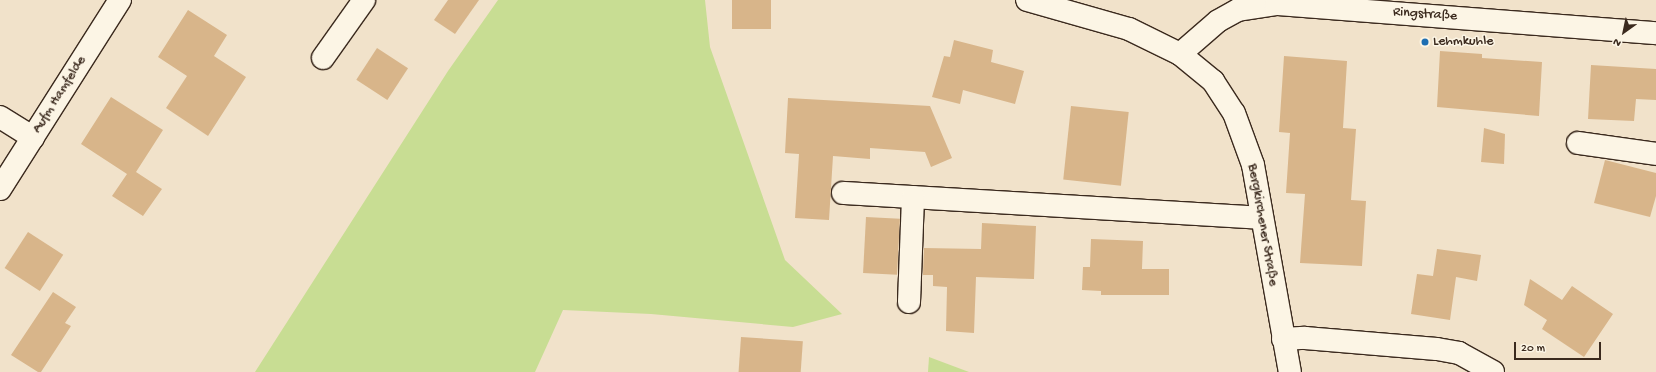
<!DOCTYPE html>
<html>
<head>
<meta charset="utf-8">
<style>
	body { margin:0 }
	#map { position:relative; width:1656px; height:372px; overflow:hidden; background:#f1e2ca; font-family:"Gochi Hand",sans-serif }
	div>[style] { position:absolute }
	.green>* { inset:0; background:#c8dd93 }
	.building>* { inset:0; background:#d8b58a; transform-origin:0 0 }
	.roads { filter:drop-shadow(1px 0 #3b2a1e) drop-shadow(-1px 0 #3b2a1e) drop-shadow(0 1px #3b2a1e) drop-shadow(0 -1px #3b2a1e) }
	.minor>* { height:22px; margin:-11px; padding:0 11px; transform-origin:11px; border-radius:11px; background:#fcf5e5 }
	.dots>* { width:11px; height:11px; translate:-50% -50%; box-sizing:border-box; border:2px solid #fcf5e5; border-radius:50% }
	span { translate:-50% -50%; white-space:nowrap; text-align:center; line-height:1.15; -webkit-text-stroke:3px #fcf5e5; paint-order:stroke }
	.street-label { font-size:14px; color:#3b2a1e }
	.poi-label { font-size:14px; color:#3b2a1e }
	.left { translate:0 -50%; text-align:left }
	.north { position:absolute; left:1604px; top:12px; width:40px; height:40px; -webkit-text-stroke:3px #fcf5e5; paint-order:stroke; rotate:213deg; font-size:11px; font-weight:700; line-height:16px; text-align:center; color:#3b2a1e }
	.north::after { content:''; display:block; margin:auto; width:14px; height:18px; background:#3b2a1e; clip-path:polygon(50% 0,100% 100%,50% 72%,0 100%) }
	.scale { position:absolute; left:1514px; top:342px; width:87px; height:18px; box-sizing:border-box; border:2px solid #3b2a1e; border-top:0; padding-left:5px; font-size:12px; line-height:14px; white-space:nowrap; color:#3b2a1e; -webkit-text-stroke:3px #fcf5e5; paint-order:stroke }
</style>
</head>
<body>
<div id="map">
	<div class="green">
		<div style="clip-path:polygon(498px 0,705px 0,710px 47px,785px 260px,842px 314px,793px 327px,651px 314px,563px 310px,535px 372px,255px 372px,448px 71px)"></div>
		<div style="clip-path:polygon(929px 357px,969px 372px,928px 372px)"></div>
	</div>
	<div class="building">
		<div style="clip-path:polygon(448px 0,479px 0,455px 34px,434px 20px)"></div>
		<div style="left:732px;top:0;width:39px;height:29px"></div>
		<div style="clip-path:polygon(188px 10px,227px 35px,214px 56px,246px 77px,208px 136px,166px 108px,187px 76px,158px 57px)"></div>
		<div style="clip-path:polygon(954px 40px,993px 50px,991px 62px,1024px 71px,1015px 104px,963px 90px,960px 104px,932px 97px,944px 56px,950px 57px)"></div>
		<div style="left:377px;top:48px;width:37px;height:38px;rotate:33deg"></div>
		<div style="clip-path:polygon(1440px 51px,1482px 54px,1482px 58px,1542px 62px,1539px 116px,1437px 107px)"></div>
		<div style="clip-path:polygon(1284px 56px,1347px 61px,1343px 128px,1356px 129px,1351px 200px,1366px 201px,1362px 266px,1300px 263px,1305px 194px,1286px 193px,1290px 133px,1279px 132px)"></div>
		<div style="clip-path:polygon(1591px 65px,1656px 69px,1656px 100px,1636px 99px,1634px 121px,1588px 119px)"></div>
		<div style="clip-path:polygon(111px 97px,163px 130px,136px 172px,162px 189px,143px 216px,112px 196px,127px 174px,81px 144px)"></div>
		<div style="clip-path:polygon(788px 98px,930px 106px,952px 158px,931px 167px,925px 152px,870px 148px,870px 159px,833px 156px,829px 220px,795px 218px,799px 154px,785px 153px)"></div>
		<div style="left:1071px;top:106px;width:58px;height:74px;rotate:6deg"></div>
		<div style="clip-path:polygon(1484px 128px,1505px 134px,1504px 164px,1481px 162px)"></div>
		<div style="clip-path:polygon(1605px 160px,1656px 173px,1656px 196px,1650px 217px,1594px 203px)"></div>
		<div style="left:866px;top:217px;width:34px;height:56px;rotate:3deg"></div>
		<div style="clip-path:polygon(982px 223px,1036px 226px,1034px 279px,976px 277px,974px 333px,946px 331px,947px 287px,933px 286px,933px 275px,923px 275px,924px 248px,981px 249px)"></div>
		<div style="left:28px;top:232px;width:42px;height:43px;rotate:33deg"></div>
		<div style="clip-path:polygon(1091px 239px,1143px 241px,1142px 269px,1169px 269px,1169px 295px,1101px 295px,1101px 291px,1082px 290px,1083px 267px,1090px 267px)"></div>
		<div style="clip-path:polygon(1437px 249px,1481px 255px,1477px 281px,1456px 277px,1450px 320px,1411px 314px,1417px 274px,1433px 276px)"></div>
		<div style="clip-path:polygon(1530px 279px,1562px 300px,1572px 286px,1613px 314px,1584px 357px,1542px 329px,1547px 320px,1524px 305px)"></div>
		<div style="clip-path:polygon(53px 292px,76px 307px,65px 323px,71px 326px,41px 372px,38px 372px,11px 355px)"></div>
		<div style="left:741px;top:337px;width:62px;height:35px;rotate:4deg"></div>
	</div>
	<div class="roads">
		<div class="minor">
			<div style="left:1027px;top:0;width:106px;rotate:15.9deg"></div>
			<div style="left:1129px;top:29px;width:57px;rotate:26.1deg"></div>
			<div style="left:1180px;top:54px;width:43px;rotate:39.3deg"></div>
			<div style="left:1213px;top:81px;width:38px;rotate:57deg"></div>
			<div style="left:1234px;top:113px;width:55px;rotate:69.9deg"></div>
			<div style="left:1253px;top:165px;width:210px;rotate:79.9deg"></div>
			<div style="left:1180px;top:54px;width:50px;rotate:-41deg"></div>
			<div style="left:1218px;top:21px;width:23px;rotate:-29deg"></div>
			<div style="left:1238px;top:10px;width:38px;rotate:-9deg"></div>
			<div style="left:1276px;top:4px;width:381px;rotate:4.4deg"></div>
			<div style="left:323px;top:58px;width:71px;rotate:-54.7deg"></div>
			<div style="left:0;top:117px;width:39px;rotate:32deg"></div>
			<div style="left:1578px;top:143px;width:79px;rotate:8deg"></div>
			<div style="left:0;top:189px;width:224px;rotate:-57.6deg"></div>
			<div style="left:843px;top:193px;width:419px;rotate:3.4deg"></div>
			<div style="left:909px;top:302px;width:105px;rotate:-87.8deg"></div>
			<div style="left:1283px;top:339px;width:22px;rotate:-3deg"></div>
			<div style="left:1305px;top:338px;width:132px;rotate:4.8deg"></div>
			<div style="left:1437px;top:349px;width:22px;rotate:10deg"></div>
			<div style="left:1459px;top:353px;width:39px;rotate:29deg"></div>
		</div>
	</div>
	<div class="dots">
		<div style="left:1425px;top:42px;background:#1f6fb2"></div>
	</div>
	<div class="street-label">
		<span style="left:1425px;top:15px;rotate:4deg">Ringstraße</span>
		<span style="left:60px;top:95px;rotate:-58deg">Aufm Hamfelde</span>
		<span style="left:1262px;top:225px;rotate:80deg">Bergkirchener Straße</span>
	</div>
	<div class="poi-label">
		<span class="left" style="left:1433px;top:42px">Lehmkuhle</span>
	</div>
	<div class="north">N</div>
	<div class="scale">20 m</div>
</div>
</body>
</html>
